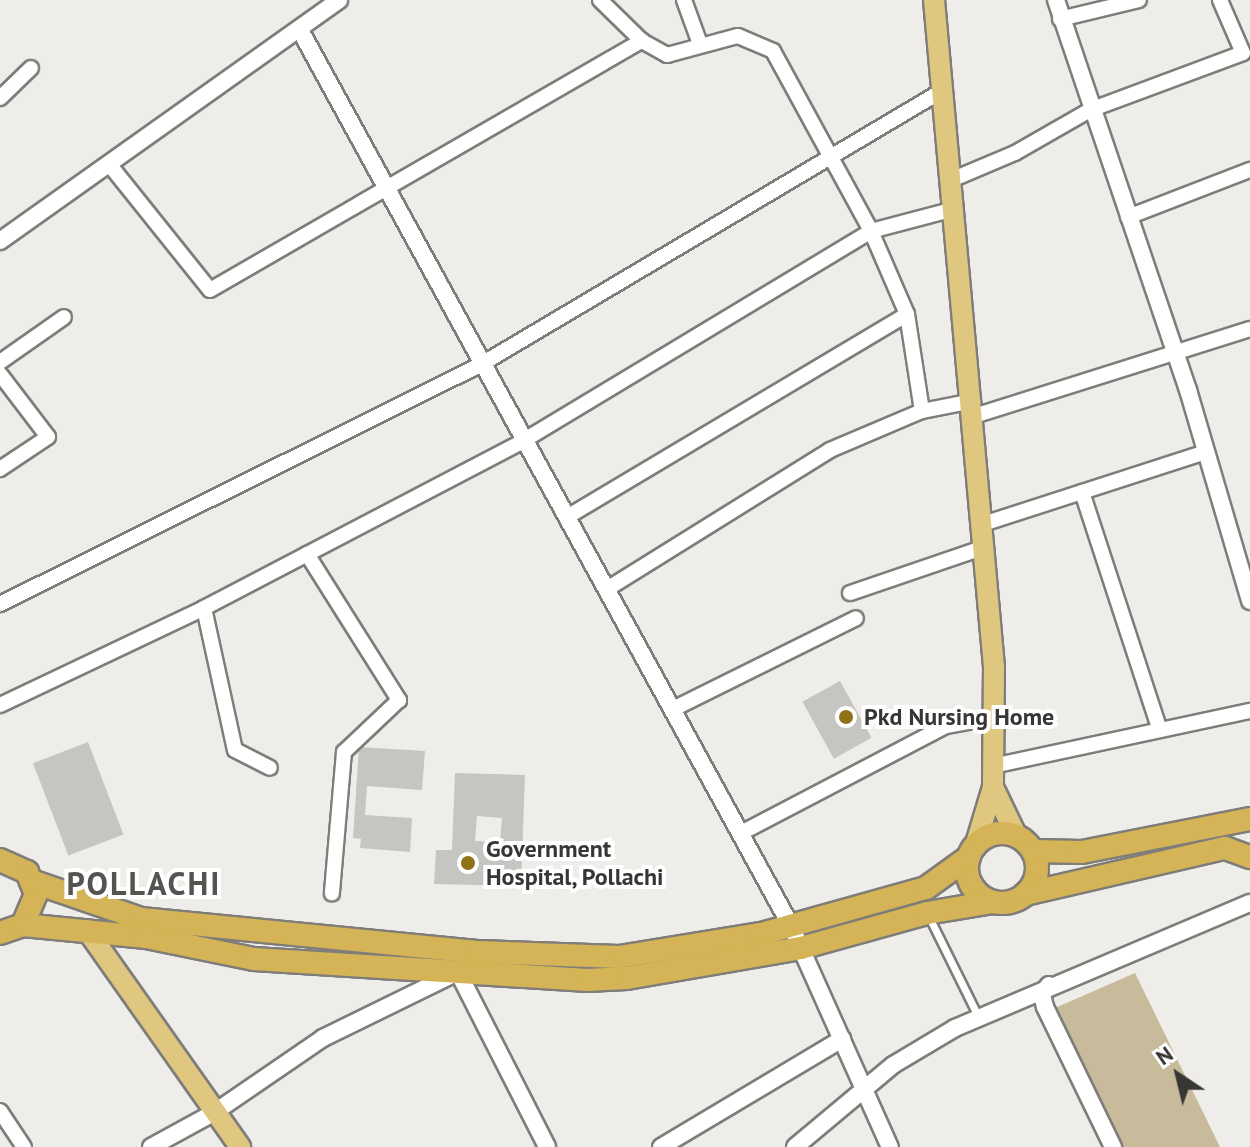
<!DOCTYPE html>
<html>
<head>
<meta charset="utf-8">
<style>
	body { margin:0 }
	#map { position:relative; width:1250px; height:1147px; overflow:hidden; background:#eeede9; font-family:"PT Sans",sans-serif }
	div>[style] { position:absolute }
	.green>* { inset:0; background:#c8bb9c }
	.building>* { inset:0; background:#c6c5c1; transform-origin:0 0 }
	.roads { filter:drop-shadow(2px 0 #7e7d7a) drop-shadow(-2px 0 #7e7d7a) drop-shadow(0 2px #7e7d7a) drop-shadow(0 -2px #7e7d7a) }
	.service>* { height:7px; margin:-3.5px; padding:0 3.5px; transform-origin:3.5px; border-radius:3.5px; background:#fff }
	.minor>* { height:14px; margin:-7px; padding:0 7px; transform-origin:7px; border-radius:7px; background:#fff }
	.tertiary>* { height:16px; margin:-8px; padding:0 8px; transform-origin:8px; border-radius:8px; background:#fff }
	.primary>* { height:20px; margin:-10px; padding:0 10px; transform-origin:10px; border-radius:10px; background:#dfc780 }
	.trunk>* { height:22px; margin:-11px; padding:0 11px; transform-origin:11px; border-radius:11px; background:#d4b456 }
	.trunk>.ring { margin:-11px; padding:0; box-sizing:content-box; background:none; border:22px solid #d4b456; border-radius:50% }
	.dots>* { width:22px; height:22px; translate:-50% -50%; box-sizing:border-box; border:4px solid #fff; border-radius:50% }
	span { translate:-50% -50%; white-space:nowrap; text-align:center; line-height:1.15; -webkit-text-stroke:8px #fff; paint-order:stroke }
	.poi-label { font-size:24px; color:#373635; font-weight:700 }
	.left { translate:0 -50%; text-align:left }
	.district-label { font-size:32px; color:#54534f; font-weight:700; letter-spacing:2px }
	.north { position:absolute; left:1138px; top:1035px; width:80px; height:80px; -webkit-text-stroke:6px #fff; paint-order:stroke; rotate:325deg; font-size:22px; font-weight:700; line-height:32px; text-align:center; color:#373635 }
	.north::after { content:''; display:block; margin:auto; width:28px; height:36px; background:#373635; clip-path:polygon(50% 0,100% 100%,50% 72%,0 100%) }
</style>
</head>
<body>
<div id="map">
	<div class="green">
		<div style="clip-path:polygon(1135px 973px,1220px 1147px,1123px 1147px,1055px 1008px)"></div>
	</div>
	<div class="building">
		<div style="left:840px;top:681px;width:65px;height:43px;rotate:61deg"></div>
		<div style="left:88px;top:742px;width:99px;height:59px;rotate:69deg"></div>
		<div style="clip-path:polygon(359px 747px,425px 751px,422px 790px,367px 786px,365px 815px,412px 818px,410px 852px,360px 848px,361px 839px,353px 838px)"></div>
		<div style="clip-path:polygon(evenodd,455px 773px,525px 775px,521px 886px,434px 884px,436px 850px,452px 850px,455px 773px,477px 816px,502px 818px,500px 842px,475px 841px,477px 816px)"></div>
	</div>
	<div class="roads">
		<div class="service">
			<div style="left:928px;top:915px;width:115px;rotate:63.7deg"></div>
		</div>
		<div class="minor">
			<div style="left:600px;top:0;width:59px;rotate:44.3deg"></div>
			<div style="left:642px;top:41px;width:29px;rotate:29deg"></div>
			<div style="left:667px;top:55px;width:73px;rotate:-15deg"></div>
			<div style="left:738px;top:36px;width:38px;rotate:23deg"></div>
			<div style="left:773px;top:51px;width:205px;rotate:61.4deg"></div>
			<div style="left:871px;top:231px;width:90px;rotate:66.6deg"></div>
			<div style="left:907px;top:314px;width:98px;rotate:81.2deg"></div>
			<div style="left:684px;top:0;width:47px;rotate:70deg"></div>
			<div style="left:1060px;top:19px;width:81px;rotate:-13.5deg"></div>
			<div style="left:0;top:98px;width:43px;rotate:-44.1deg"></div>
			<div style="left:109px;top:164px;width:161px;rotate:51.3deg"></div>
			<div style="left:210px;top:290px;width:499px;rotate:-30deg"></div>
			<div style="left:951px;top:180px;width:69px;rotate:-22.9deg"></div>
			<div style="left:1015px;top:153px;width:86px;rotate:-29.8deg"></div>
			<div style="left:1090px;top:110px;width:163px;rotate:-20.4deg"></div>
			<div style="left:1243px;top:53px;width:58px;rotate:-113.5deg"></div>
			<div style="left:1128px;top:217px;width:131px;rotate:-21.1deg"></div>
			<div style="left:0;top:362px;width:78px;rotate:-35.1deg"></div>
			<div style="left:0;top:374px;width:79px;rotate:52.7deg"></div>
			<div style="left:48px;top:437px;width:58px;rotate:146.3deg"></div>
			<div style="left:974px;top:416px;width:289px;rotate:-17.5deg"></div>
			<div style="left:1082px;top:492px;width:250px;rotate:71.9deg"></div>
			<div style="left:567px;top:517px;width:396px;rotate:-30.8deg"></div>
			<div style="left:983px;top:524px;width:234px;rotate:-17.9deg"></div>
			<div style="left:307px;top:554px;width:173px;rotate:57.8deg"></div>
			<div style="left:399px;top:700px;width:76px;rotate:136.6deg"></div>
			<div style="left:344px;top:752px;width:142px;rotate:94.9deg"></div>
			<div style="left:607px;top:589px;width:263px;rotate:-31.9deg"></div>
			<div style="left:830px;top:450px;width:100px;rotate:-23deg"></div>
			<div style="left:922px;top:411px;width:52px;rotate:-11.1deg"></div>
			<div style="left:850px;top:593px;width:143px;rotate:-18.8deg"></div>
			<div style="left:0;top:604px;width:536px;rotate:-26.47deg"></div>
			<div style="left:480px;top:365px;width:535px;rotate:-30.69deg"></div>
			<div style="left:204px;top:608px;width:145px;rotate:77.7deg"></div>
			<div style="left:235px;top:750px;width:39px;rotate:27deg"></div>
			<div style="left:0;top:705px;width:226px;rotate:-25.4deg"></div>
			<div style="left:204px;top:608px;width:360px;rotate:-27.6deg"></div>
			<div style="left:523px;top:441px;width:406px;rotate:-31.1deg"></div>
			<div style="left:871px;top:231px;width:86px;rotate:-14.8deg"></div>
			<div style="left:673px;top:709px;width:204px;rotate:-26.4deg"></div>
			<div style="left:993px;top:766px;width:263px;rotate:-12.1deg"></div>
			<div style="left:741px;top:833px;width:231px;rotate:-27.6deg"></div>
			<div style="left:946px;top:726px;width:46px;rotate:-10.1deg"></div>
			<div style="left:0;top:1111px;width:43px;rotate:56.3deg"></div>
		</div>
		<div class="tertiary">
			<div style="left:1056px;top:0;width:412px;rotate:71.3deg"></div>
			<div style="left:1188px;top:390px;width:220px;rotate:73.6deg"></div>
			<div style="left:300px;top:30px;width:1022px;rotate:61.28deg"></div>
			<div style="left:791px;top:926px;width:242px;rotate:65.9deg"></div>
			<div style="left:0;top:241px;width:416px;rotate:-35.4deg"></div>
			<div style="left:1049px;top:985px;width:11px;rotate:128deg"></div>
			<div style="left:1042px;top:994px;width:13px;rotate:77deg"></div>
			<div style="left:1045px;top:1007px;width:156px;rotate:64.1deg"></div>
			<div style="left:151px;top:1147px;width:73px;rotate:-28.7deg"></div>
			<div style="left:215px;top:1112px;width:131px;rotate:-34.4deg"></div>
			<div style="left:323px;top:1038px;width:150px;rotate:-26.1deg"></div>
			<div style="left:458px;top:972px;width:196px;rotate:63deg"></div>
			<div style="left:661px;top:1147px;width:211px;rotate:-30.8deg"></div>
			<div style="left:795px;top:1147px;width:128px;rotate:-39.9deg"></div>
			<div style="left:893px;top:1065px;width:72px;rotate:-30.8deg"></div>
			<div style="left:955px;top:1028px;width:320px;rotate:-23deg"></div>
		</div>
		<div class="primary">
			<div style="left:934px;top:0;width:670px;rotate:84.86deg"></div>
			<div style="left:994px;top:667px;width:120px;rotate:90.5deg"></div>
			<div style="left:993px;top:787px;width:63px;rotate:106.7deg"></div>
			<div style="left:993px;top:787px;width:55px;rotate:64.4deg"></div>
			<div style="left:87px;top:930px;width:266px;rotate:54.8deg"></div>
		</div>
		<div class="trunk">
			<div class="ring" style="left:967px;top:833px;width:48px;height:48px"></div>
			<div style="left:1033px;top:851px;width:49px;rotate:1.2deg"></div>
			<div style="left:1082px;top:852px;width:171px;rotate:-11.1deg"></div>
			<div style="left:0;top:860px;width:30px;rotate:24deg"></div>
			<div style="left:27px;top:872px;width:24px;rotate:68deg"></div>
			<div style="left:36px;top:894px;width:34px;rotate:113deg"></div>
			<div style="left:23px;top:925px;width:24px;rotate:161deg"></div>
			<div style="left:34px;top:882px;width:113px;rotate:19.1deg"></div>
			<div style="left:141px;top:919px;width:340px;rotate:5.6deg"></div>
			<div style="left:479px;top:952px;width:140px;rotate:2deg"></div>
			<div style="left:619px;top:957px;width:144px;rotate:-9.2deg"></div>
			<div style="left:761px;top:934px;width:171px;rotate:-15.6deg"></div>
			<div style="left:926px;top:888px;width:53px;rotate:-35.8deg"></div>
			<div style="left:1025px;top:894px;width:205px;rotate:-13deg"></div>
			<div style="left:1225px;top:848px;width:27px;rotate:20deg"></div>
			<div style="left:23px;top:925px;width:124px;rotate:5.6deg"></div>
			<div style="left:146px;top:937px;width:110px;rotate:11.5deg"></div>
			<div style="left:254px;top:959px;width:334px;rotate:3.6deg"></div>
			<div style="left:587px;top:980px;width:40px;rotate:-2.9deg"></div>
			<div style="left:627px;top:978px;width:177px;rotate:-9.8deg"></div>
			<div style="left:801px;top:948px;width:131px;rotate:-15.5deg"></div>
			<div style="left:927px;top:913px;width:67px;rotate:-9.5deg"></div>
		</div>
	</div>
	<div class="dots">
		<div style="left:846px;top:717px;background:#907217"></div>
		<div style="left:468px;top:863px;background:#907217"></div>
	</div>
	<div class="poi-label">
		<span class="left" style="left:864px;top:717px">Pkd Nursing Home</span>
		<span class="left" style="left:486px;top:863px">Government<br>Hospital, Pollachi</span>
	</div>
	<div class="district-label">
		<span style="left:144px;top:883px">POLLACHI</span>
	</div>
	<div class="north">N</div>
</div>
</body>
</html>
